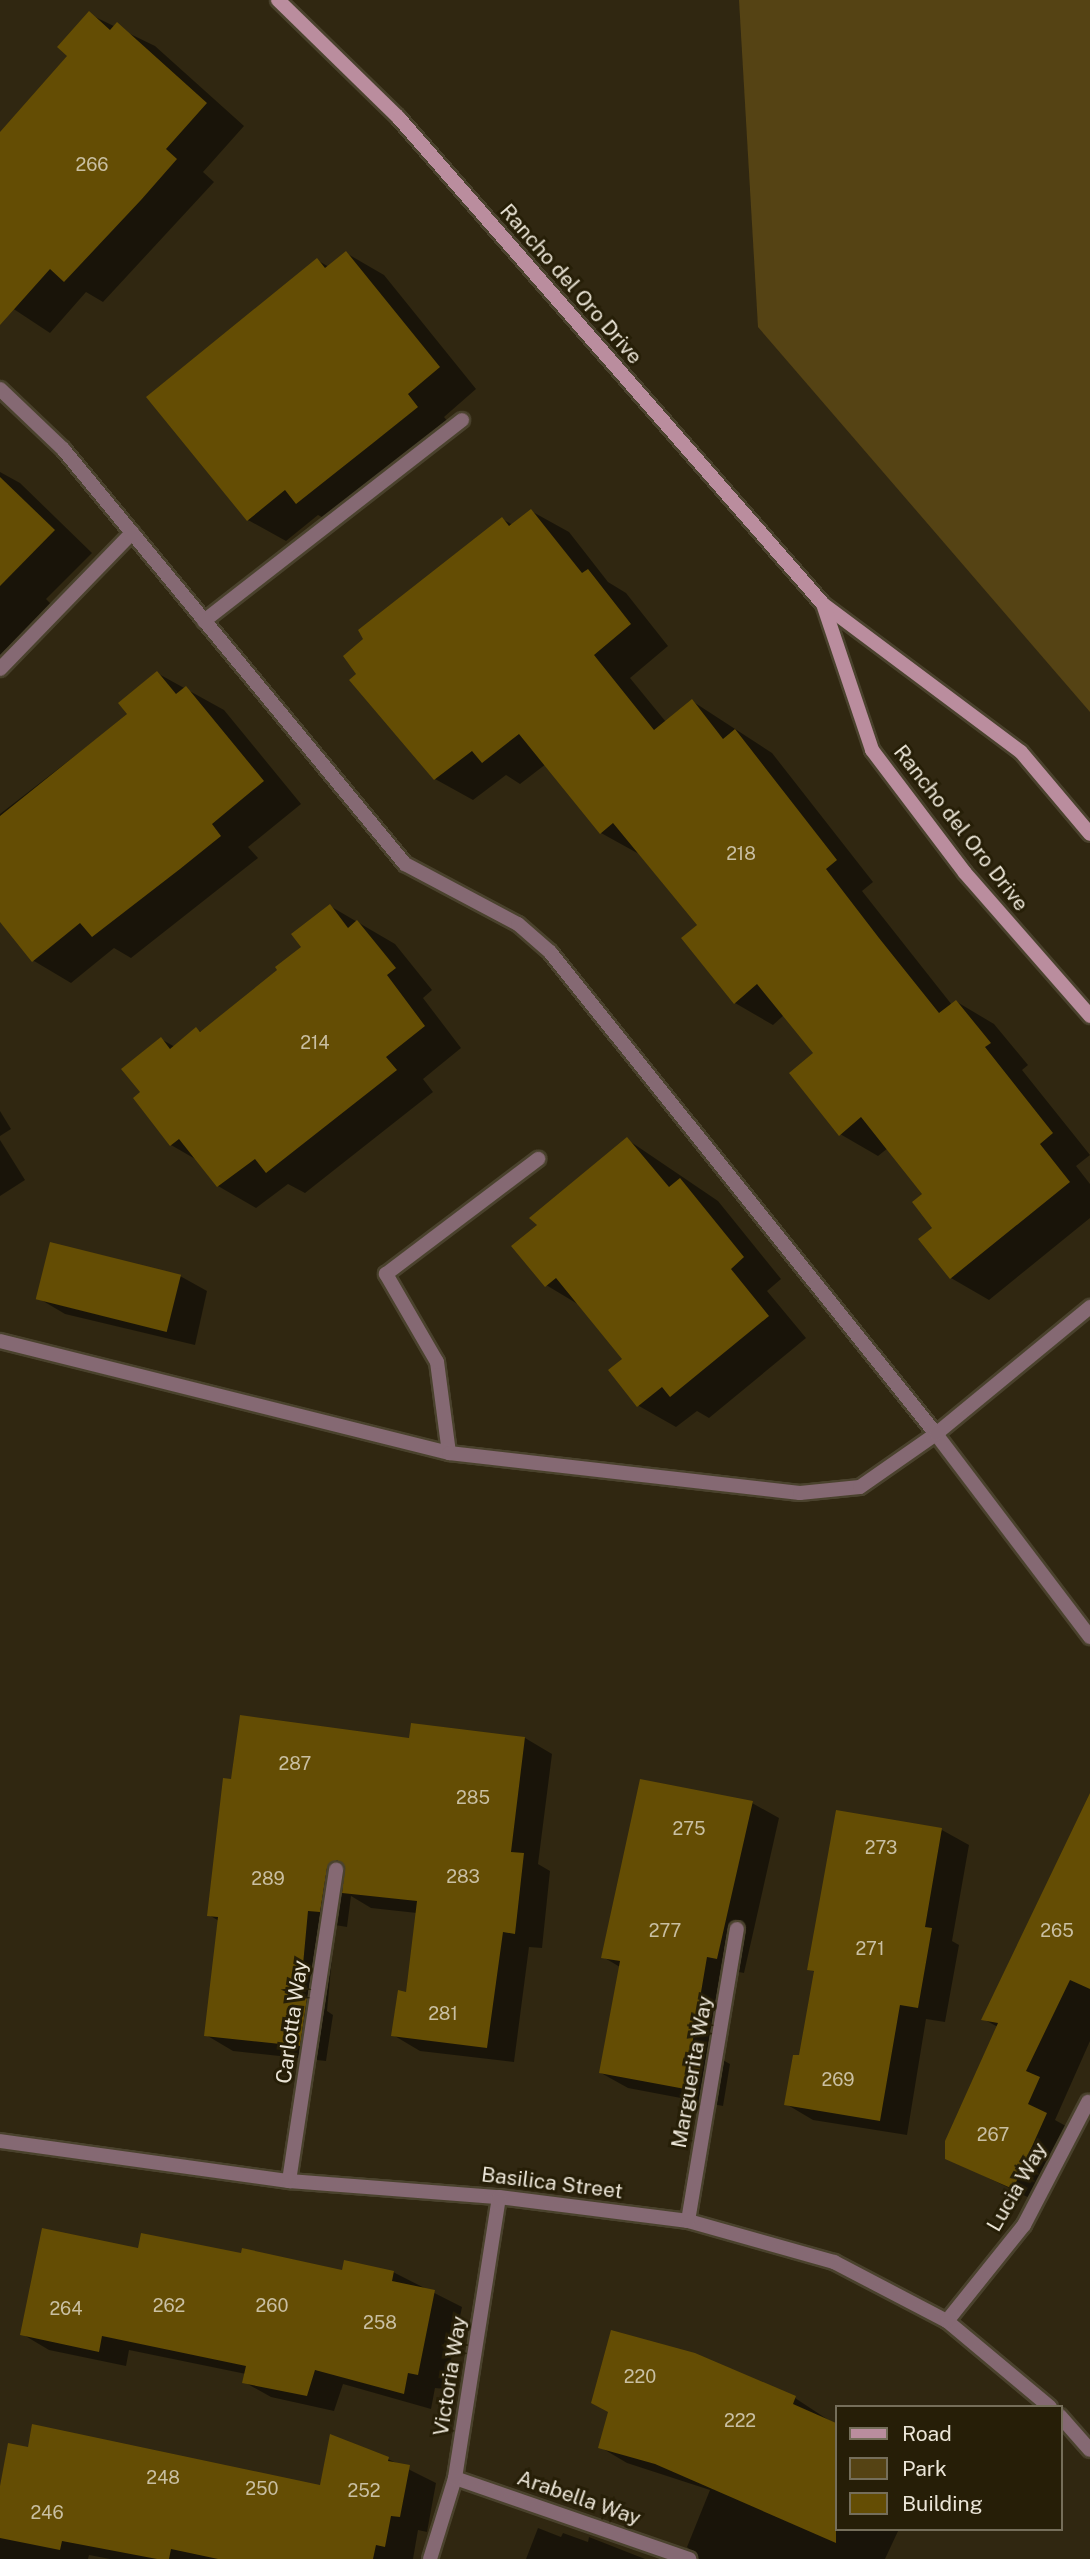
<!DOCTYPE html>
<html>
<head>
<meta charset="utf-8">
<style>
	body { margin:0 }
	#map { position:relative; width:1090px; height:2559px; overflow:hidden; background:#302711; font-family:"Public Sans",sans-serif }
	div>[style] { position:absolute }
	.green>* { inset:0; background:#554314 }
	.shadow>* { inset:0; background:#0007 }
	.building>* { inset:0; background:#644d04; transform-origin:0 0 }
	.roads { filter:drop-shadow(2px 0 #4a422d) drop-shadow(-2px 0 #4a422d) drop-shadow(0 2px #4a422d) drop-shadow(0 -2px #4a422d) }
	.lane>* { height:14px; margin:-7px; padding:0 7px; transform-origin:7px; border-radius:7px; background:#856973 }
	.street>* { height:14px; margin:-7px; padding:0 7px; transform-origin:7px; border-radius:7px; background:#856973 }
	.secondary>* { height:14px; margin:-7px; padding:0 7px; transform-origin:7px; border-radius:7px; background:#ba8d9e }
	span { translate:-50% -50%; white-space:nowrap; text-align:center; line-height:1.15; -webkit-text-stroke:6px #261e07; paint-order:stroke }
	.number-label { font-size:18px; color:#c9bfa2 }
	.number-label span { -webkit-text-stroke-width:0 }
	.street-label { font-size:21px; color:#ebe5d7 }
	.legend { position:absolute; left:835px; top:2405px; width:228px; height:126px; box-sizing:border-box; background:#261e07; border:2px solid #756e5a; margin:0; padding:9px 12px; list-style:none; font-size:21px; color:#ebe5d7 }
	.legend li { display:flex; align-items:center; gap:14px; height:35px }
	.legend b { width:35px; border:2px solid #756e5a }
</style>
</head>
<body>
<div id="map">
	<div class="green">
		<div style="clip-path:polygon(739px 0,1090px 0,1090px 712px,758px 327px)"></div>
	</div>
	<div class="shadow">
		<div style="clip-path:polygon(89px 14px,155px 46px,244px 126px,203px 172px,214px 182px,103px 302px,86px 292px,50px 333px,0 300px,0 134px,69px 55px)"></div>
		<div style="clip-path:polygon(346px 253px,384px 275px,476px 389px,444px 417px,454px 429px,335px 524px,318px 515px,286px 541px,248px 520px,317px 260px,329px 267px)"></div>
		<div style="clip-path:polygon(0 472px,20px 483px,92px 553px,46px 599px,57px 610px,0 669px)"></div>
		<div style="clip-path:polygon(531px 511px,569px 532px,608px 582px,626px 593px,668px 646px,630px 678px,666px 722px,692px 701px,772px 753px,873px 882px,862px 891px,952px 1005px,957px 1002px,994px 1024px,1028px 1065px,1022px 1070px,1090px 1155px,1076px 1166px,1090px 1184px,1090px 1218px,989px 1300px,951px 1278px,925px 1194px,888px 1148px,878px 1156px,840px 1134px,815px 1053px,784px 1015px,773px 1025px,735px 1003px,699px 925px,639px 854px,601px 833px,546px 764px,520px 784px,506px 775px,473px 800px,435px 779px,502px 519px,513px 525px)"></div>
		<div style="clip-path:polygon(157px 673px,224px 710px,301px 804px,248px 847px,258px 858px,131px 958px,114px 948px,71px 983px,34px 961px,0 919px,0 814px,129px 714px)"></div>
		<div style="clip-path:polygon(330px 906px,395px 944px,432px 990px,423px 998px,461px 1048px,423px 1079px,433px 1092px,305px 1193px,288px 1184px,256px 1208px,218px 1186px,197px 1160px,171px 1145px,142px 1092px,161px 1039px,175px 1047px,196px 1029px,202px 1032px,280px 971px,304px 947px)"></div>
		<div style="clip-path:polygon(0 1111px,11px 1129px,0 1136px)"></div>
		<div style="clip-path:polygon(0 1140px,25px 1180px,0 1196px)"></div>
		<div style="clip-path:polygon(628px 1140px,718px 1201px,781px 1279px,767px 1291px,806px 1338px,709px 1418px,697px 1411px,676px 1427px,639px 1406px,624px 1359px,581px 1306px,546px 1285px,539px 1226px)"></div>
		<div style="clip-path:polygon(180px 1276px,207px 1291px,195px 1345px,65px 1314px,38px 1298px)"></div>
		<div style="clip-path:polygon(413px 1724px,525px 1738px,552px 1754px,538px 1864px,550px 1871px,542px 1948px,529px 1947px,514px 2062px,420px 2051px,393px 2035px,407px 1994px,417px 1913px,371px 1908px,351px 1896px,347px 1927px,335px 1925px,327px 2011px,333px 2015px,326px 2061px,233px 2051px,206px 2035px,219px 1921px,209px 1915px,411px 1740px)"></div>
		<div style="clip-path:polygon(752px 1803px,779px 1818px,744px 1973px,734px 1971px,719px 2058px,730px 2064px,723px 2106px,628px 2088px,601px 2073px,620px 1967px,603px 1957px)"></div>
		<div style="clip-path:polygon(942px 1830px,969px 1845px,952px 1941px,959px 1945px,945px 2022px,926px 2019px,907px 2135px,813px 2120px,786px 2104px,801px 2057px,815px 1972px,809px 1969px)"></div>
		<div style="clip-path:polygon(1090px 1903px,1090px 2041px,1055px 2120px,1073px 2130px,1040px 2203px,947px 2158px,998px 2027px,983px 2019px)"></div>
		<div style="clip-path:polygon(140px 2250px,343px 2273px,393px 2272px,462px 2307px,445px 2389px,435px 2388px,431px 2409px,343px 2384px,334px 2411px,271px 2397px,244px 2382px,246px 2374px,129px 2350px,126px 2366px,49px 2350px,22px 2334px)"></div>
		<div style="clip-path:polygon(694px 2355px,795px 2398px,836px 2425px,836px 2529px,899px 2529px,885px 2559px,699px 2559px,687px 2547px,710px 2490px,627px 2463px,600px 2447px)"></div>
		<div style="clip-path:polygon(388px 2459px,436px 2483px,427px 2532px,418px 2530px,413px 2559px,110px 2559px,89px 2555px,88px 2559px,0 2559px,0 2494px,321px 2487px)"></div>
		<div style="clip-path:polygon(538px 2528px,561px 2537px,563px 2533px,588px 2542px,589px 2537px,645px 2559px,526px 2559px)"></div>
	</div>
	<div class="building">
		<div style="clip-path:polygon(89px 11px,110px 30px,117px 22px,207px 103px,166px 149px,177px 159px,141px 200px,64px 282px,50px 269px,0 325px,0 132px,67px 56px,57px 47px)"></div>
		<div style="clip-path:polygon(346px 251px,440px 367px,408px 394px,418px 407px,373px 443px,296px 504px,285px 490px,247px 521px,146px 397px,317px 258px,325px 268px)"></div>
		<div style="clip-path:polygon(0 477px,55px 530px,0 586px)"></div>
		<div style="clip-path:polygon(531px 509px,582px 573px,588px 569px,631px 624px,594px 655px,654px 730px,692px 699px,723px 739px,735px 729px,837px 860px,826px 869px,879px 938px,939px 1013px,956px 1000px,991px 1043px,985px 1047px,1053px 1133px,1040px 1144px,1070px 1182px,950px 1279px,918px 1239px,932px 1228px,912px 1202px,922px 1194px,861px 1117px,839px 1136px,789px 1073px,813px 1053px,757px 984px,734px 1004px,681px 938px,697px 925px,613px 823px,600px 834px,519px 734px,482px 763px,472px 751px,434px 780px,349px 680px,356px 674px,343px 656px,363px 639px,358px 630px,502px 517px,509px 526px)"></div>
		<div style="clip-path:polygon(157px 671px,176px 694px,186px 686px,264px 781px,212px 824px,221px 836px,180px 869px,92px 937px,80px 923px,32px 962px,0 922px,0 816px,127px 714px,118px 703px)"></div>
		<div style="clip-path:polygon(330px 904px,348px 928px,357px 920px,396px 968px,387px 975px,425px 1026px,386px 1057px,397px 1070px,266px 1173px,255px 1159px,217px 1187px,179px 1139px,170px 1146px,133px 1098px,140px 1092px,121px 1069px,161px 1037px,170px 1049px,196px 1027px,200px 1032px,277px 970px,275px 967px,301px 947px,291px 934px)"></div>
		<div style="clip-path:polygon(627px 1137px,669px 1187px,680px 1178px,744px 1257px,731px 1269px,769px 1316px,670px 1397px,662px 1387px,637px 1407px,608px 1370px,622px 1359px,556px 1278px,545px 1287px,511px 1246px,537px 1225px,529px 1218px)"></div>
		<div style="left:50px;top:1242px;width:135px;height:59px;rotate:14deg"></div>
		<div style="clip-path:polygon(240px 1715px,409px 1738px,411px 1723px,525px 1737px,511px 1852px,524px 1853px,515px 1934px,503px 1932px,487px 2048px,391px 2036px,398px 1990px,406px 1992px,417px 1901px,342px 1893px,345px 1867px,337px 1860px,327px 1868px,320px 1912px,308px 1911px,300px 1997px,307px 1998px,300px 2046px,204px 2036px,218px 1917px,207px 1916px,223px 1778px,231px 1779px)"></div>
		<div style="clip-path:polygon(640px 1779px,753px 1801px,717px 1959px,707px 1957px,692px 2045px,704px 2047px,696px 2091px,599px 2073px,620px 1961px,601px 1958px)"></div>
		<div style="clip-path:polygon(1090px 1793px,1090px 1989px,1070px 1980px,1026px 2071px,1040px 2077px,1028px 2104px,1047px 2113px,1013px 2189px,945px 2159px,945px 2141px,998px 2023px,981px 2020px)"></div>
		<div style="clip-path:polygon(836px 1810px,942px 1828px,925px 1927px,932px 1928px,918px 2008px,900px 2005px,880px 2121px,784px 2105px,793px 2055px,799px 2055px,814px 1971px,807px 1970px)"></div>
		<div style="clip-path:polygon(42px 2228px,138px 2248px,141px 2233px,241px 2253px,242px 2248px,342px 2270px,344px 2260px,394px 2271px,392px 2281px,435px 2290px,418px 2375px,408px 2373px,404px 2394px,315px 2370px,307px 2396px,242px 2383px,246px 2366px,102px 2336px,99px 2352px,20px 2335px)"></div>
		<div style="clip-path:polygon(611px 2330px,695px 2353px,796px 2396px,793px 2404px,836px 2423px,836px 2543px,655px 2464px,598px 2448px,608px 2412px,591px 2403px)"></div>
		<div style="clip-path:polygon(32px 2424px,320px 2485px,330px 2434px,389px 2457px,388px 2461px,410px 2465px,400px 2517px,391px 2516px,385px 2547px,376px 2545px,373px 2559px,218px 2559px,171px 2549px,169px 2559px,157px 2559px,62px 2541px,60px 2550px,0 2538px,0 2486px,8px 2443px,28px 2447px)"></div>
	</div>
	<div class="roads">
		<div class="lane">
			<div style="left:204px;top:621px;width:327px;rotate:-37.9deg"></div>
			<div style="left:0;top:669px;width:190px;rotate:-45.9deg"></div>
			<div style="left:449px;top:1453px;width:92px;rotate:-97.5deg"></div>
			<div style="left:437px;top:1362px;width:102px;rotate:-120.1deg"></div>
			<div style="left:386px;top:1274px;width:191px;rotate:-37.1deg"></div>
		</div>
		<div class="street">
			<div style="left:0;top:389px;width:87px;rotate:43.6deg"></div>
			<div style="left:63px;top:449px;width:538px;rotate:50.51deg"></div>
			<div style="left:405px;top:864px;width:128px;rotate:28deg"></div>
			<div style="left:518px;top:924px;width:43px;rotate:41.2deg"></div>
			<div style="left:550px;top:952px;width:618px;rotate:51.31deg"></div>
			<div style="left:936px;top:1434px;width:255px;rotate:52.8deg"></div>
			<div style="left:0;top:1341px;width:463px;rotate:14deg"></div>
			<div style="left:449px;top:1453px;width:353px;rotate:6.5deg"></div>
			<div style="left:800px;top:1493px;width:60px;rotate:-5.7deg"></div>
			<div style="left:860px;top:1487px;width:93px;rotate:-34.9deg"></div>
			<div style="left:936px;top:1434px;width:200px;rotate:-39.5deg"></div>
			<div style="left:0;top:2141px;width:292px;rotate:7.9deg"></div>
			<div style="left:289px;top:2181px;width:211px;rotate:4.4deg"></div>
			<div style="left:499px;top:2197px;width:191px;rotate:7.2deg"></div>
			<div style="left:688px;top:2221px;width:152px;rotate:15.7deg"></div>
			<div style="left:834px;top:2262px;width:127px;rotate:27.6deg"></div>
			<div style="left:947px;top:2321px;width:134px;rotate:39.9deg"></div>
			<div style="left:289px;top:2181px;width:315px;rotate:-81.4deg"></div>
			<div style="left:688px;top:2221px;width:296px;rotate:-80.5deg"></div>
			<div style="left:947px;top:2321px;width:123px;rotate:-51.3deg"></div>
			<div style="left:1024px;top:2225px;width:139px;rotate:-62.5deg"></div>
			<div style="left:1060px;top:2416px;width:45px;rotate:48.6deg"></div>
			<div style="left:455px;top:2478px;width:248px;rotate:19.1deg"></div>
			<div style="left:430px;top:2559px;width:85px;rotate:-72.8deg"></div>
			<div style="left:455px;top:2478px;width:284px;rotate:-81.1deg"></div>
		</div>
		<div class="secondary">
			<div style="left:278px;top:0;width:168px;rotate:44.3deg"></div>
			<div style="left:398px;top:117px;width:646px;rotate:48.89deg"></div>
			<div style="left:823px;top:604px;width:247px;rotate:36.8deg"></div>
			<div style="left:1021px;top:752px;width:107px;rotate:49.9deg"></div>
			<div style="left:823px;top:604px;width:154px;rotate:71.4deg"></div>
			<div style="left:872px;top:750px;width:154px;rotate:52.9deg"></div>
			<div style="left:965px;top:873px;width:190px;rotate:48.8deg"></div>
		</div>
	</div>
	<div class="number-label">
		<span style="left:92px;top:165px">266</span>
		<span style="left:741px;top:854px">218</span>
		<span style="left:315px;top:1043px">214</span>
		<span style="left:295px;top:1764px">287</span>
		<span style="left:473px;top:1798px">285</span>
		<span style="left:689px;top:1829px">275</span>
		<span style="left:881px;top:1848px">273</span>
		<span style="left:463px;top:1877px">283</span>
		<span style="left:268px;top:1879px">289</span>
		<span style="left:665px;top:1931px">277</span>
		<span style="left:1057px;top:1931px">265</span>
		<span style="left:870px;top:1949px">271</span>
		<span style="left:443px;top:2014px">281</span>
		<span style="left:838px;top:2080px">269</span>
		<span style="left:993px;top:2135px">267</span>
		<span style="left:169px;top:2306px">262</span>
		<span style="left:272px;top:2306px">260</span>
		<span style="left:66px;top:2309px">264</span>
		<span style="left:380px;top:2323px">258</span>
		<span style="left:640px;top:2377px">220</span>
		<span style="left:740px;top:2421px">222</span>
		<span style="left:163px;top:2478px">248</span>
		<span style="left:262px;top:2489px">250</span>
		<span style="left:364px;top:2491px">252</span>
		<span style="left:47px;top:2513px">246</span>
	</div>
	<div class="street-label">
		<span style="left:571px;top:284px;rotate:49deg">Rancho del Oro Drive</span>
		<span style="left:961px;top:828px;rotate:52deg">Rancho del Oro Drive</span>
		<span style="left:292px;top:2022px;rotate:-82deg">Carlotta Way</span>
		<span style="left:692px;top:2072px;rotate:-80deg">Marguerita Way</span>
		<span style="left:552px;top:2183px;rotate:7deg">Basilica Street</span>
		<span style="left:1017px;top:2187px;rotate:-60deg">Lucia Way</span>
		<span style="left:450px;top:2376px;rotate:-81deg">Victoria Way</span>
		<span style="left:579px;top:2498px;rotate:19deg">Arabella Way</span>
	</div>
	<ul class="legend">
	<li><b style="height:9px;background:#ba8d9e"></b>Road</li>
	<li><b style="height:19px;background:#554314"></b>Park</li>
	<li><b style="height:19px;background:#644d04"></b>Building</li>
	</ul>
</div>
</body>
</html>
